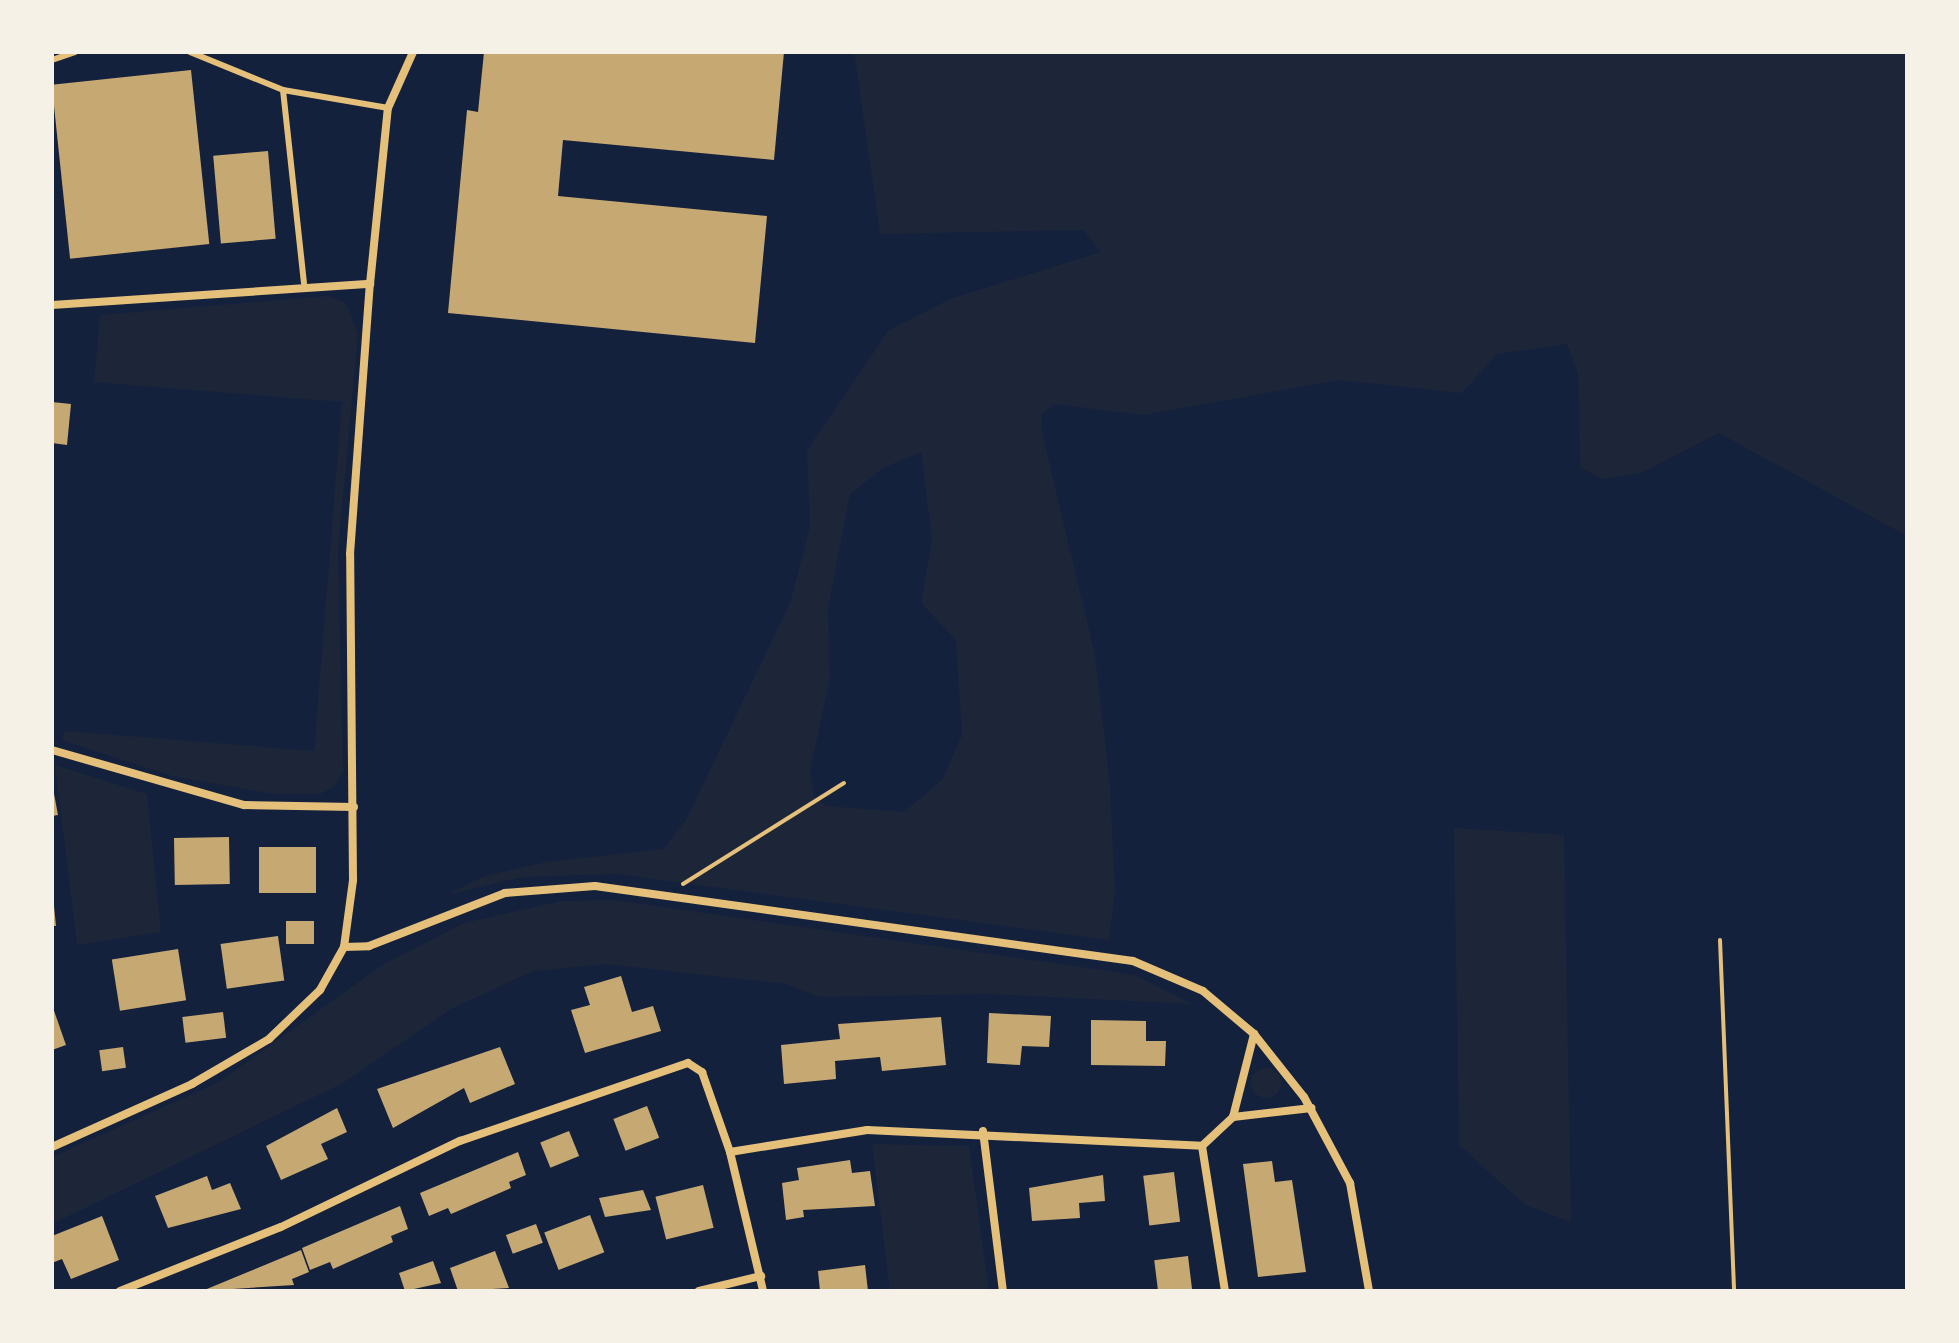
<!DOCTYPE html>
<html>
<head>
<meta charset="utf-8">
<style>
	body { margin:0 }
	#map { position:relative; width:1959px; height:1343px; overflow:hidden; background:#14213d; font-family:Lato,sans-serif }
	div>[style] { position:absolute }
	.green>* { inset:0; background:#1d2539 }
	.round { border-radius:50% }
	.building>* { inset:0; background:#c6a872; transform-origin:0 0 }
	.path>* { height:4px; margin:-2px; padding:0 2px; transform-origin:2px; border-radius:2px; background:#e5c07b }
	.service>* { height:6px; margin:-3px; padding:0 3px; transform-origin:3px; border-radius:3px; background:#e5c07b }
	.minor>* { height:8px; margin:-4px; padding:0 4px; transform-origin:4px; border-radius:4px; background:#e5c07b }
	span { translate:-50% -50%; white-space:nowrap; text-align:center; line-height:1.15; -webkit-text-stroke:6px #f6f1e7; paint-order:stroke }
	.frame { position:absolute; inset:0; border:54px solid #f6f1e7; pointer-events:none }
</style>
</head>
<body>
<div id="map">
	<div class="green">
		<div style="clip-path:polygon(evenodd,854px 52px,1907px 52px,1907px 536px,1719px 433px,1641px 473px,1602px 479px,1580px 467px,1578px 374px,1567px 344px,1497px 354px,1462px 393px,1339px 380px,1143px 415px,1054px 404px,1042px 414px,1041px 428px,1095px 655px,1110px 785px,1115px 892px,1109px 940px,616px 874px,523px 877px,446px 895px,485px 876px,546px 862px,663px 849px,687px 818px,790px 603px,810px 527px,807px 450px,889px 330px,950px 299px,1101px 252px,1083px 230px,880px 234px,854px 52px,921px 452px,932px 539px,921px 603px,956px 640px,962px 735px,942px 780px,904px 812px,826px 806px,814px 796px,810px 771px,830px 678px,828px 608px,850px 494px,883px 468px,921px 452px)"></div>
		<div style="clip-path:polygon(328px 296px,346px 303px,358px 334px,338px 551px,343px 771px,335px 786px,320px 794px,273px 794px,172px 776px,62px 740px,65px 731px,314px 751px,342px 402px,94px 382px,100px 315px)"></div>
		<div style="clip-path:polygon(55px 765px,147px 794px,161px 932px,77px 945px)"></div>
		<div style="clip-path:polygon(1454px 828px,1564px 835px,1571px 1222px,1525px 1205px,1459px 1145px)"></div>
		<div style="clip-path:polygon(615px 900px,1102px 970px,1137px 976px,1192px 1004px,989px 994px,820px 997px,786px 984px,605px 964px,533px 971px,451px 1009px,343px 1083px,52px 1224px,52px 1157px,219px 1082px,384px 964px,464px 923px,562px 901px)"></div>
		<div class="round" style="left:1251px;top:1068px;width:30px;height:30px"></div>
		<div style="clip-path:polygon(872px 1144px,969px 1146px,989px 1291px,890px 1291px)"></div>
	</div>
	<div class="building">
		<div style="clip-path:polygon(484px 52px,784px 52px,774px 160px,563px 140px,558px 196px,767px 216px,755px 343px,448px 313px,467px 110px,478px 112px)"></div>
		<div style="left:191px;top:70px;width:175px;height:140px;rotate:84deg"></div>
		<div style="left:268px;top:151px;width:88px;height:55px;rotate:85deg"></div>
		<div style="clip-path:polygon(52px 402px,71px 404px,67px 445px,52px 443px)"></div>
		<div style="clip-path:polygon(52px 783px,58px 815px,52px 816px)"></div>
		<div style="left:229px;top:837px;width:47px;height:55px;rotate:89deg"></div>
		<div style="left:259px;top:847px;width:57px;height:46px"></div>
		<div style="clip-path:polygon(52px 906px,54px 906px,56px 926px,52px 926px)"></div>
		<div style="left:286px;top:921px;width:28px;height:23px"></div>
		<div style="left:278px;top:936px;width:45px;height:58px;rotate:82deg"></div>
		<div style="left:178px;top:949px;width:52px;height:67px;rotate:81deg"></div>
		<div style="clip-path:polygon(621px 976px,632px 1012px,653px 1006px,661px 1031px,585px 1053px,571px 1010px,590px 1005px,584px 987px)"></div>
		<div style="clip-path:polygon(52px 1005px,66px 1045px,52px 1050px)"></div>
		<div style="left:223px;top:1012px;width:26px;height:41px;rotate:83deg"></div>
		<div style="clip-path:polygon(989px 1013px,1051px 1016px,1049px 1047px,1022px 1046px,1020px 1065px,987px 1063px)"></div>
		<div style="clip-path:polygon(941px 1017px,946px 1065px,882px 1071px,880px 1057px,835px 1061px,836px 1079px,784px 1084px,781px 1045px,840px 1039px,838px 1024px)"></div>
		<div style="clip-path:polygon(1091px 1020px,1146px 1021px,1146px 1041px,1166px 1041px,1165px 1066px,1091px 1065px)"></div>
		<div style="left:123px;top:1047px;width:21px;height:24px;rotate:82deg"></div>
		<div style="clip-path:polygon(500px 1047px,515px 1084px,470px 1103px,464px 1088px,393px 1128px,377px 1089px)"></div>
		<div style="left:647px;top:1106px;width:34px;height:36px;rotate:69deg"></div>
		<div style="clip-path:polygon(337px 1108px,347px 1132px,321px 1144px,328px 1159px,281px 1180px,266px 1146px)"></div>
		<div style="left:569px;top:1131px;width:27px;height:31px;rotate:68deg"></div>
		<div style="clip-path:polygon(518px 1152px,526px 1175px,509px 1182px,511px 1188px,451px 1214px,448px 1208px,429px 1216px,420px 1193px)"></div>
		<div style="clip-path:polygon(850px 1160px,852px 1173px,870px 1171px,875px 1206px,803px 1210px,804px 1217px,786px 1220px,782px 1183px,799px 1180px,797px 1168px)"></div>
		<div style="clip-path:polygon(1272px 1161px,1275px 1182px,1292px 1180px,1306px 1272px,1258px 1277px,1243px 1164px)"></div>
		<div style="left:1174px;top:1172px;width:50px;height:31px;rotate:83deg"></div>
		<div style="clip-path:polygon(1103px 1175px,1105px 1201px,1079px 1203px,1080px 1218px,1032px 1221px,1029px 1188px)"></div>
		<div style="clip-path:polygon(207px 1176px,212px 1190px,230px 1183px,241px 1209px,168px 1228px,155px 1196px)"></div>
		<div style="left:703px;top:1185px;width:44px;height:49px;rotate:76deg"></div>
		<div style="clip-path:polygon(643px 1190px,651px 1210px,605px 1217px,599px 1198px)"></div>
		<div style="clip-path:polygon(400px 1206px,408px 1229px,391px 1236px,393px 1242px,333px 1269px,330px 1262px,310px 1270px,302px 1248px)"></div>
		<div style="left:590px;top:1215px;width:40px;height:49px;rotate:69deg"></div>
		<div style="clip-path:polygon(102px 1216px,119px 1260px,71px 1279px,62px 1259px,52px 1263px,52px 1236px)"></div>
		<div style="left:536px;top:1224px;width:20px;height:32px;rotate:70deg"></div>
		<div style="clip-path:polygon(301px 1250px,309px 1272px,292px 1279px,294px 1285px,202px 1291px)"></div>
		<div style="clip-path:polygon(495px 1251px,509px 1288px,458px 1291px,450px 1268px)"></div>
		<div style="left:1188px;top:1256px;width:35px;height:34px;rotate:83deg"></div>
		<div style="clip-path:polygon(433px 1261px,441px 1283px,405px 1291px,399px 1273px)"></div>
		<div style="clip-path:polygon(865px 1265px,868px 1291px,820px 1291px,818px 1271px)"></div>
	</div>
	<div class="path">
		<div style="left:683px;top:884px;width:190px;rotate:-32.1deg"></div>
		<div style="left:1720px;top:940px;width:351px;rotate:87.7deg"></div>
	</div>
	<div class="service">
		<div style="left:190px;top:52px;width:100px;rotate:22.2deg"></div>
		<div style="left:283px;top:90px;width:107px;rotate:9.7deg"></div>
		<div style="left:52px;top:60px;width:24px;rotate:-19deg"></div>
		<div style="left:283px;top:90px;width:194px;rotate:83.8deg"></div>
	</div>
	<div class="minor">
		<div style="left:52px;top:305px;width:319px;rotate:-3.8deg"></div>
		<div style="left:52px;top:750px;width:200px;rotate:16deg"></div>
		<div style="left:244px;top:805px;width:110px;rotate:1deg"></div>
		<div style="left:344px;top:947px;width:25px;rotate:-2deg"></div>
		<div style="left:369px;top:946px;width:146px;rotate:-21.3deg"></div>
		<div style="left:505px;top:893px;width:90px;rotate:-4.4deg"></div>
		<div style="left:595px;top:886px;width:543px;rotate:7.94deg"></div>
		<div style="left:1133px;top:961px;width:76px;rotate:23.2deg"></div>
		<div style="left:1203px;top:991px;width:67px;rotate:40.1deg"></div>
		<div style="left:1254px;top:1034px;width:80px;rotate:51.6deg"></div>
		<div style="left:1304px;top:1097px;width:98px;rotate:61.9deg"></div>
		<div style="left:1350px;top:1183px;width:110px;rotate:80deg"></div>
		<div style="left:1233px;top:1117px;width:86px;rotate:-75.8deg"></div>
		<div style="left:983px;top:1131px;width:161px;rotate:82.9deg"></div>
		<div style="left:1202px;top:1146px;width:147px;rotate:81deg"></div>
		<div style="left:52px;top:1147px;width:154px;rotate:-24.2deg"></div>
		<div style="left:192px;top:1084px;width:89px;rotate:-30.3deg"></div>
		<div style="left:269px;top:1039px;width:71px;rotate:-43.9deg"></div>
		<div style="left:320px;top:990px;width:49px;rotate:-60.8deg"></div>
		<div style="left:344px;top:947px;width:68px;rotate:-82.3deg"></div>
		<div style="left:353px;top:880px;width:326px;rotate:-90.5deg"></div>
		<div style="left:350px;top:554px;width:271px;rotate:-85.8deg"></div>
		<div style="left:370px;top:284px;width:177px;rotate:-84.2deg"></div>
		<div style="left:388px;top:108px;width:61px;rotate:-65.9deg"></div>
		<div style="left:730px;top:1152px;width:139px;rotate:-9.1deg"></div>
		<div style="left:867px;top:1130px;width:335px;rotate:2.7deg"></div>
		<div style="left:1202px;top:1146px;width:42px;rotate:-43.1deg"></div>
		<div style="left:1233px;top:1117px;width:79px;rotate:-6.6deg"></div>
		<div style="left:120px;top:1291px;width:173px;rotate:-21.7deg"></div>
		<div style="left:281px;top:1227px;width:199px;rotate:-25.7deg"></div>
		<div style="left:460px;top:1141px;width:241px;rotate:-18.9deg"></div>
		<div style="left:688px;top:1063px;width:17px;rotate:33deg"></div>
		<div style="left:702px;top:1072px;width:85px;rotate:70.7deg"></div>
		<div style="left:730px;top:1152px;width:143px;rotate:76.6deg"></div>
		<div style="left:699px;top:1291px;width:64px;rotate:-13.6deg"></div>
	</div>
	<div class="frame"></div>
</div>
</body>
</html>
